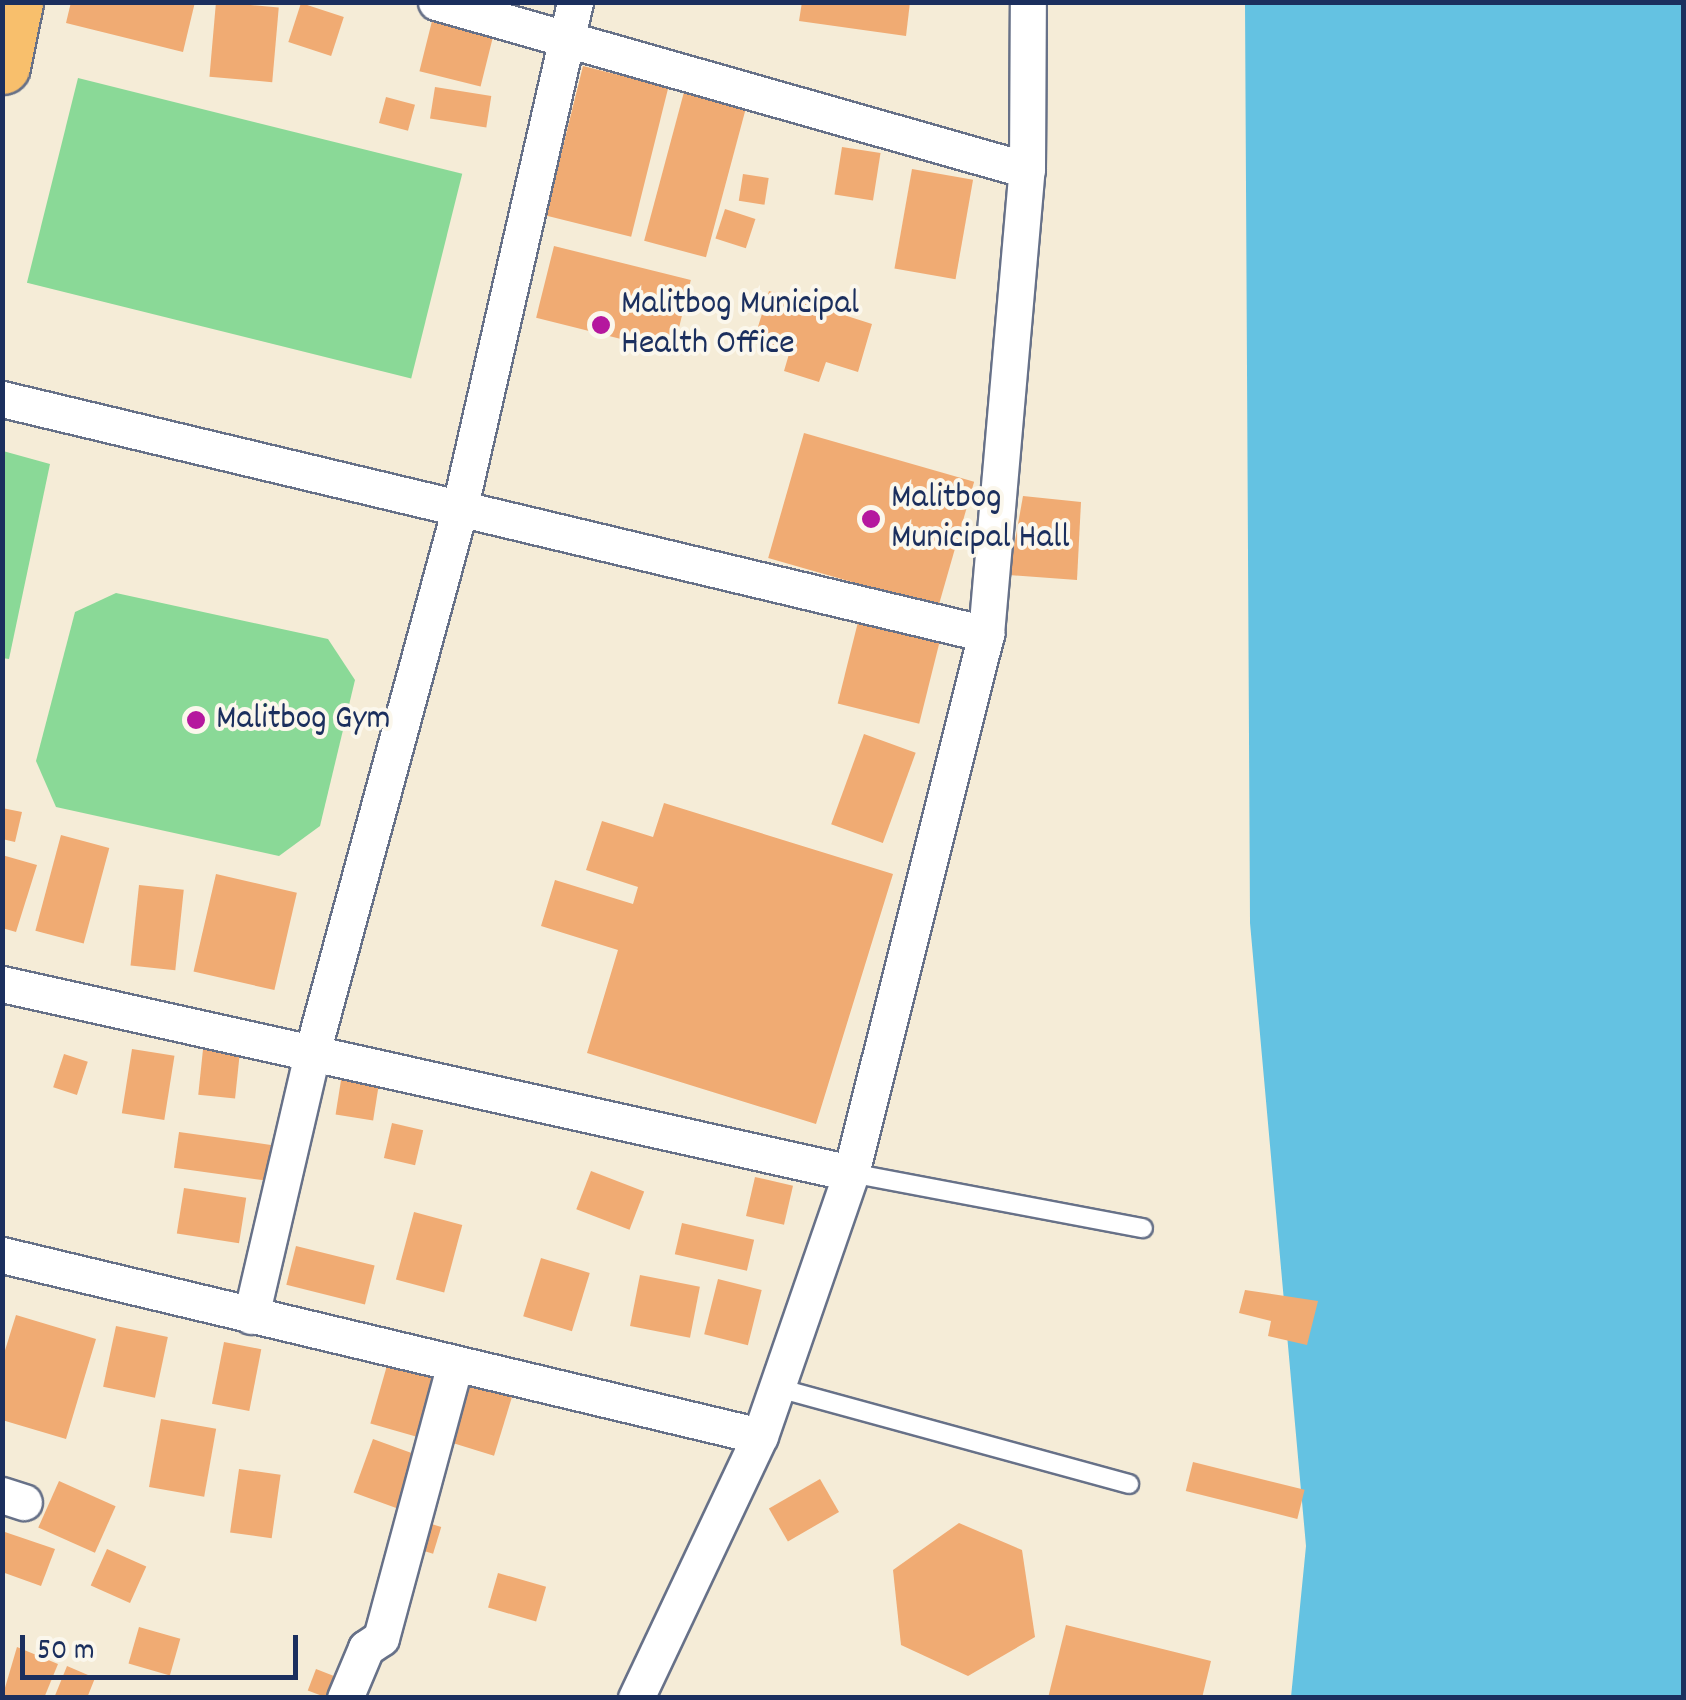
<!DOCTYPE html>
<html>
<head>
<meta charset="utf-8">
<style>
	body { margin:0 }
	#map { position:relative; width:1686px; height:1700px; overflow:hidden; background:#f5ecd7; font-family:Dekko,sans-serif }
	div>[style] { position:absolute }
	.green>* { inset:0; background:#8ad997; transform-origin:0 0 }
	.water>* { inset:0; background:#64c2e2 }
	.building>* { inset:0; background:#f0ab73; transform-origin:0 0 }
	.roads { filter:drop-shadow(2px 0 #677188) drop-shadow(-2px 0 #677188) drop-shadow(0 2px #677188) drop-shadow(0 -2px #677188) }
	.service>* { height:18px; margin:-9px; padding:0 9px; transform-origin:9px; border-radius:9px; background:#fff }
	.minor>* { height:35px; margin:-17.5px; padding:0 17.5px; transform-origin:17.5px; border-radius:17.5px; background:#fff }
	.primary>* { height:55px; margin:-27.5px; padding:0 27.5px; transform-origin:27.5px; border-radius:27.5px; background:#f8bf6c }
	.dots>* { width:28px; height:28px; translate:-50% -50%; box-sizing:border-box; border:5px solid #fbf7ec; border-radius:50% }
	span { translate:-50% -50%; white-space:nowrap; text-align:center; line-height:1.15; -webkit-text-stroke:8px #fbf7ec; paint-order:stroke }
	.poi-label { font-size:35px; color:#1b2f5e }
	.left { translate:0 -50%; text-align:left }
	.frame { position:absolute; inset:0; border:5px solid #1b2f5e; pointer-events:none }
	.scale { position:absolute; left:20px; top:1635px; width:278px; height:45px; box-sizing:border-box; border:5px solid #1b2f5e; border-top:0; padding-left:12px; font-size:30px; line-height:35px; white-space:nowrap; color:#1b2f5e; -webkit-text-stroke:8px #fbf7ec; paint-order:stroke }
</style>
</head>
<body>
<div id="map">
	<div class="green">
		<div style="left:78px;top:78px;width:396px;height:211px;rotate:14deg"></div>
		<div style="clip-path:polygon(3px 451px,50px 464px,9px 659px,2px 658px)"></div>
		<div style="clip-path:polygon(116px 593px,328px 639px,355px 680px,320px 826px,279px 856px,56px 807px,36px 761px,75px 612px)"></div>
	</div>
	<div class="water">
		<div style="clip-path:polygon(1245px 3px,1683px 3px,1683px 1697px,1291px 1697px,1306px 1546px,1250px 923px)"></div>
	</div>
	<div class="building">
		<div style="clip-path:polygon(71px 2px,195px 2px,183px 52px,66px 23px)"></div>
		<div style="left:216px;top:2px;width:63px;height:75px;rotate:5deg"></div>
		<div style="clip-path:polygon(802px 2px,910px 2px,906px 36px,799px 21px)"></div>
		<div style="left:301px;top:3px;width:45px;height:41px;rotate:18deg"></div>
		<div style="left:433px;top:17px;width:63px;height:56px;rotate:14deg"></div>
		<div style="left:583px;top:66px;width:88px;height:154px;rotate:14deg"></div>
		<div style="left:435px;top:87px;width:57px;height:32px;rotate:9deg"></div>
		<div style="left:684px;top:92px;width:64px;height:154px;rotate:15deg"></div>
		<div style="left:386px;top:97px;width:30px;height:27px;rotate:15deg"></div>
		<div style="left:842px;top:147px;width:39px;height:48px;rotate:9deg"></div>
		<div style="left:912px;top:169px;width:62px;height:101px;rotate:10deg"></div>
		<div style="left:743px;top:174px;width:26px;height:27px;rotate:9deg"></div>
		<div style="left:725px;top:209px;width:32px;height:31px;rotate:18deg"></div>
		<div style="left:554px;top:246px;width:141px;height:74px;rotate:14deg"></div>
		<div style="clip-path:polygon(769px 291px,872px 324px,858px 372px,826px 362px,819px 382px,784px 371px,789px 354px,753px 343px)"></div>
		<div style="left:804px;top:433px;width:177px;height:130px;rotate:16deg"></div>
		<div style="clip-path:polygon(1023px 496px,1081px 502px,1077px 580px,1009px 575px)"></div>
		<div style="left:858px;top:622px;width:84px;height:84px;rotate:14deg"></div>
		<div style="left:864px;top:734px;width:55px;height:96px;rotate:20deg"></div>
		<div style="clip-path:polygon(664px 803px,893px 874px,816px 1124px,587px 1053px,618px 950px,541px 926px,555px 880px,633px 904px,638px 887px,586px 870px,602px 821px,653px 837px)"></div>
		<div style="clip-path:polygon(2px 808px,22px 812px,15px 842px,2px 839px)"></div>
		<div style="left:61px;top:835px;width:50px;height:99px;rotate:15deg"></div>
		<div style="clip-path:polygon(2px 855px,37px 865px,16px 932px,2px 928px)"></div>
		<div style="left:216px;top:874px;width:83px;height:100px;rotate:13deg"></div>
		<div style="left:139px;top:885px;width:45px;height:81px;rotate:6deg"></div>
		<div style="left:204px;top:1040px;width:37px;height:55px;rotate:6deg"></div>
		<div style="left:132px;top:1049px;width:43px;height:65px;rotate:9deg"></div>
		<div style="left:64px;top:1054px;width:25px;height:35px;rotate:18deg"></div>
		<div style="left:342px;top:1074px;width:38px;height:41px;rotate:9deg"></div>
		<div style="left:392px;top:1123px;width:32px;height:36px;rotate:13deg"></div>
		<div style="left:179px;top:1132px;width:93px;height:36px;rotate:8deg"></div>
		<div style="left:591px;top:1171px;width:57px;height:41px;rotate:21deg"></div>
		<div style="left:755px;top:1177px;width:39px;height:40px;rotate:13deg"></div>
		<div style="left:184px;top:1188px;width:63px;height:46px;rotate:9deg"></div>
		<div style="left:414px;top:1212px;width:50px;height:70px;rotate:15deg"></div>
		<div style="left:682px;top:1223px;width:74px;height:32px;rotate:13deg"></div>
		<div style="left:296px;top:1246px;width:81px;height:40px;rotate:14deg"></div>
		<div style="left:541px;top:1258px;width:51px;height:61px;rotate:17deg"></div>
		<div style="left:640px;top:1275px;width:61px;height:52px;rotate:11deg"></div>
		<div style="left:718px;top:1279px;width:45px;height:57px;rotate:14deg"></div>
		<div style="clip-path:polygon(1245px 1290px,1318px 1301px,1307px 1345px,1268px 1336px,1271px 1321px,1239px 1313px)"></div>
		<div style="clip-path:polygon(16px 1315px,96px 1339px,66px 1439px,2px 1420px,2px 1360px)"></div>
		<div style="left:116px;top:1326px;width:53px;height:62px;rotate:12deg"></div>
		<div style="left:224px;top:1342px;width:38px;height:63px;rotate:11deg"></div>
		<div style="left:388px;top:1362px;width:51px;height:64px;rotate:16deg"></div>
		<div style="left:473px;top:1374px;width:44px;height:72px;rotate:17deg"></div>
		<div style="left:161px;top:1419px;width:56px;height:69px;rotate:10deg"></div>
		<div style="left:373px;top:1439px;width:52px;height:57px;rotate:20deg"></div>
		<div style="left:1193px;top:1462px;width:115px;height:30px;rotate:14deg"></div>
		<div style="left:239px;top:1469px;width:42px;height:64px;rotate:8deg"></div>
		<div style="left:820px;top:1479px;width:38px;height:59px;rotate:60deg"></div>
		<div style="left:59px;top:1481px;width:62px;height:51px;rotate:24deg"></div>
		<div style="left:425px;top:1522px;width:17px;height:28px;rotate:17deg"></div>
		<div style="clip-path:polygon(959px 1523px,1022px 1550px,1035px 1637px,968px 1676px,901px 1645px,893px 1570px)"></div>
		<div style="clip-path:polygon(2px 1531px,55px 1549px,41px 1586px,2px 1572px)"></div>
		<div style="left:107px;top:1549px;width:43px;height:40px;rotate:24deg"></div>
		<div style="left:498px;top:1573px;width:50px;height:36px;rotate:16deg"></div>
		<div style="clip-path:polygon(1066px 1625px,1211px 1661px,1202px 1698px,1048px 1698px)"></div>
		<div style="left:139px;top:1627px;width:43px;height:38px;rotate:16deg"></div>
		<div style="clip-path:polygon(17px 1647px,58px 1664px,44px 1698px,2px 1698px)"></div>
		<div style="clip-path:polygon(67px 1666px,95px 1678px,87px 1698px,54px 1698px)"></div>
		<div style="left:316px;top:1669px;width:22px;height:23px;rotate:21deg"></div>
	</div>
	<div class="roads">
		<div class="service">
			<div style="left:851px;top:1173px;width:297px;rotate:10.7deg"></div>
			<div style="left:778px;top:1388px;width:364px;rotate:15.3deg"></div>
		</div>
		<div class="minor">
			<div style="left:436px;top:2px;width:614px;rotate:15.87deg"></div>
			<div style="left:2px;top:399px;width:1012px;rotate:13.43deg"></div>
			<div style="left:2px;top:984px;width:870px;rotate:12.55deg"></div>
			<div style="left:2px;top:1255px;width:779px;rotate:13.43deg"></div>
			<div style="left:251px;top:1316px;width:274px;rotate:-76.9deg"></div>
			<div style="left:313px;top:1049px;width:553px;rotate:-74.81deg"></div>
			<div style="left:458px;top:515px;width:526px;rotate:-77.15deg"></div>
			<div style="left:2px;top:1495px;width:23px;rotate:18deg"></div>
			<div style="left:345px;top:1698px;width:54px;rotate:-67.2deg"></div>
			<div style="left:366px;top:1648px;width:18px;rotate:-34deg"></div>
			<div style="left:381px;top:1638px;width:284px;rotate:-74.9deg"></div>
			<div style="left:636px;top:1698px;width:290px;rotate:-64.7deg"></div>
			<div style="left:760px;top:1436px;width:278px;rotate:-70.9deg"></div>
			<div style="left:851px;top:1173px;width:556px;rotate:-75.94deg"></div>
			<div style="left:986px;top:634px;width:466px;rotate:-85deg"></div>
			<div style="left:1027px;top:170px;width:168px;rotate:-89.7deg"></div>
		</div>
		<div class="primary">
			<div style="left:2px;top:66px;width:65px;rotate:-78.5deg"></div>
		</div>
	</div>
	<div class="dots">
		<div style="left:601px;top:325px;background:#b5179e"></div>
		<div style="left:871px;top:519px;background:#b5179e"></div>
		<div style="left:196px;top:720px;background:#b5179e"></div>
	</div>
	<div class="poi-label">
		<span class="left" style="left:621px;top:325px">Malitbog Municipal<br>Health Office</span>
		<span class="left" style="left:891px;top:519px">Malitbog<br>Municipal Hall</span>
		<span class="left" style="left:216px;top:720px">Malitbog Gym</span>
	</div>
	<div class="frame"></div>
	<div class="scale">50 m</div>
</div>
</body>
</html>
